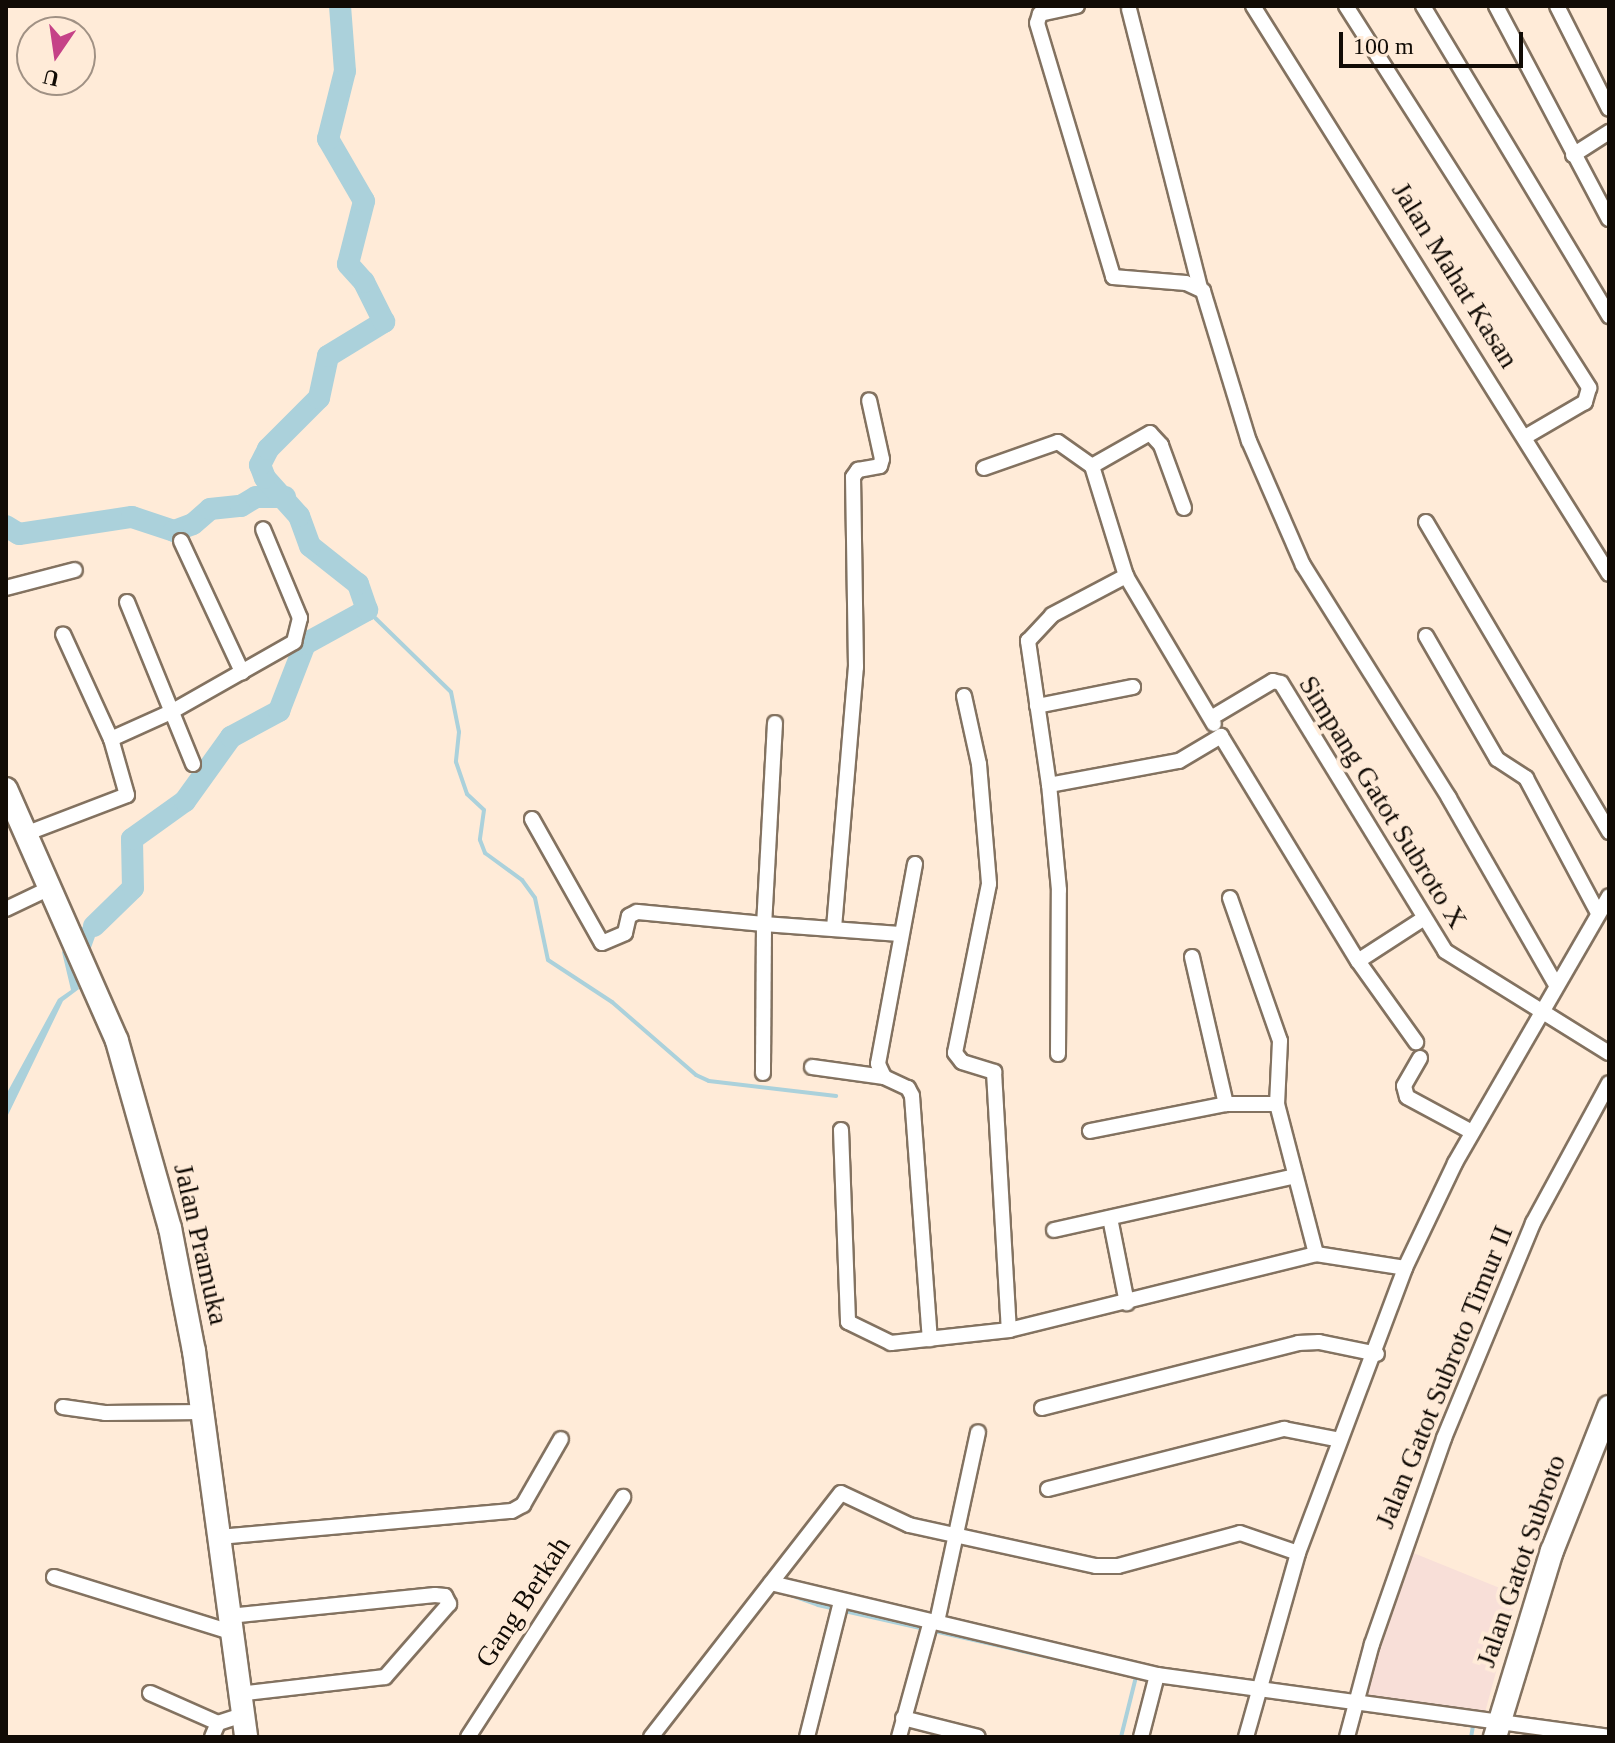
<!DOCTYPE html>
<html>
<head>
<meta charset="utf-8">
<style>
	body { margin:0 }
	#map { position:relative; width:1615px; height:1743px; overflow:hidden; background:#ffebd8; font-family:"Times New Roman",serif }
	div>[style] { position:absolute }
	.education>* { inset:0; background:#f8dfd8 }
	.water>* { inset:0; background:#abd1db }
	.stream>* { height:4px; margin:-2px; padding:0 2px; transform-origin:2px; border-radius:2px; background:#abd1db }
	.river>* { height:22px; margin:-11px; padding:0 11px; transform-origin:11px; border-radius:11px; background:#abd1db }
	.roads { filter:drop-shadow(2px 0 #837260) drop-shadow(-2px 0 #837260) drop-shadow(0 2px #837260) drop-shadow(0 -2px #837260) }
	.minor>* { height:14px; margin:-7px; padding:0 7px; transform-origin:7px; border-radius:7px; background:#fff }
	.primary>* { height:22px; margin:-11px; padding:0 11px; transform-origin:11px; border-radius:11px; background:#fff }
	span { translate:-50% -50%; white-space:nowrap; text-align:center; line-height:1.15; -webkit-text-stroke:8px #ffebd8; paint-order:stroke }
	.street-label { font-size:28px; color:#110b05 }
	.frame { position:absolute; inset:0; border:8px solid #110b05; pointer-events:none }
	.north { position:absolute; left:16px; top:16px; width:80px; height:80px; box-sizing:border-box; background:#ffebd8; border:2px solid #a09184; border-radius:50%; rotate:193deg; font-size:22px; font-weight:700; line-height:32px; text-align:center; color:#110b05 }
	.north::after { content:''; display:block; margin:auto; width:28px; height:36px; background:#c54287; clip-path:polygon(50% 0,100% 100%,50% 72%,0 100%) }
	.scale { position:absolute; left:1339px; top:32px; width:184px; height:36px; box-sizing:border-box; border:4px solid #110b05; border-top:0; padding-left:10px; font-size:24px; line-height:28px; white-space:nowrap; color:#110b05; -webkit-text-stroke:6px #ffebd8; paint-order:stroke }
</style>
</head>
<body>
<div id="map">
	<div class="education">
		<div style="clip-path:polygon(1411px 1552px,1517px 1595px,1484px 1716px,1355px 1699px)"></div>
	</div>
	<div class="water">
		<div style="clip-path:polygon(110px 905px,120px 915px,96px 934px,88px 956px,73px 968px,79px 989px,63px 1001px,6px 1119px,8px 1091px,58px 999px,71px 990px,62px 952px,85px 924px)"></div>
	</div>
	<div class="stream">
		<div style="left:367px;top:610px;width:117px;rotate:44.3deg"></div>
		<div style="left:451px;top:692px;width:41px;rotate:78.7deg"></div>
		<div style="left:459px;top:732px;width:30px;rotate:96deg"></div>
		<div style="left:456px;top:762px;width:34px;rotate:71deg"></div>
		<div style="left:467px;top:794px;width:23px;rotate:43deg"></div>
		<div style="left:484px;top:810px;width:30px;rotate:98deg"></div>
		<div style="left:480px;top:840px;width:14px;rotate:69deg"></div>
		<div style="left:485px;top:853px;width:46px;rotate:36.1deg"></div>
		<div style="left:522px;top:880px;width:22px;rotate:54deg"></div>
		<div style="left:535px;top:898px;width:63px;rotate:78.2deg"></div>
		<div style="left:548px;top:960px;width:77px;rotate:33.3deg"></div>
		<div style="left:612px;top:1002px;width:111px;rotate:41deg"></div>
		<div style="left:696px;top:1075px;width:14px;rotate:25deg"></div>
		<div style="left:709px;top:1081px;width:128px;rotate:6.7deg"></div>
		<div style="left:788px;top:1594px;width:32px;rotate:20deg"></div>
		<div style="left:818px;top:1605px;width:331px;rotate:12.7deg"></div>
		<div style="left:1209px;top:1689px;width:80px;rotate:7.9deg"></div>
		<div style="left:1455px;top:1723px;width:18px;rotate:9deg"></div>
		<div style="left:1473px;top:1726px;width:11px;rotate:100deg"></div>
		<div style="left:1121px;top:1737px;width:62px;rotate:-76deg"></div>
	</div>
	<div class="river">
		<div style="left:6px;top:526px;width:15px;rotate:32deg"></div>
		<div style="left:19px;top:534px;width:114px;rotate:-8.6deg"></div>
		<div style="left:132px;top:517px;width:44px;rotate:18.4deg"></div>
		<div style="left:174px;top:531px;width:20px;rotate:-20deg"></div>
		<div style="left:193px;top:524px;width:23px;rotate:-41deg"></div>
		<div style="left:210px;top:509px;width:31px;rotate:-6deg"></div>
		<div style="left:241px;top:506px;width:17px;rotate:-31deg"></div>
		<div style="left:256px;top:497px;width:29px"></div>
		<div style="left:94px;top:926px;width:54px;rotate:-44.3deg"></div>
		<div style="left:133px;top:888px;width:49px;rotate:-91.2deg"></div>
		<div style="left:132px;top:839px;width:65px;rotate:-35.6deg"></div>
		<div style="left:185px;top:801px;width:79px;rotate:-54.3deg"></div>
		<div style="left:231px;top:737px;width:55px;rotate:-28.4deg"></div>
		<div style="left:279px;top:711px;width:72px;rotate:-68.8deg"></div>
		<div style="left:305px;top:644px;width:71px;rotate:-28.7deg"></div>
		<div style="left:367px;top:610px;width:28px;rotate:-109deg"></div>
		<div style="left:358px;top:584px;width:61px;rotate:-141.6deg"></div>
		<div style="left:310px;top:546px;width:32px;rotate:-110deg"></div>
		<div style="left:299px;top:516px;width:51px;rotate:-131.8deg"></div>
		<div style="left:265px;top:478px;width:14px;rotate:-111deg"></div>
		<div style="left:260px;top:465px;width:18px;rotate:-63deg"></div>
		<div style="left:268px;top:449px;width:72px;rotate:-45deg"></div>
		<div style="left:319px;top:398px;width:43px;rotate:-77.9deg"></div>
		<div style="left:328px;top:356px;width:66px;rotate:-31.3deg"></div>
		<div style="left:384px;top:322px;width:45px;rotate:-116.6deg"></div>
		<div style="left:364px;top:282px;width:24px;rotate:-132deg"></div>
		<div style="left:348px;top:264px;width:65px;rotate:-75.7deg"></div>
		<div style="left:364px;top:201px;width:72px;rotate:-120.1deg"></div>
		<div style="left:328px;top:139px;width:70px;rotate:-76deg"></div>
		<div style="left:345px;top:71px;width:65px;rotate:-94.4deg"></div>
	</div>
	<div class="roads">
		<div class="minor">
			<div style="left:1077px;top:6px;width:38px;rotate:168deg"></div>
			<div style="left:1040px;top:14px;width:9px;rotate:108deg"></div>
			<div style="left:1037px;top:23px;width:265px;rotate:73.3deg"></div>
			<div style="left:1113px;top:277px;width:73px;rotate:4.7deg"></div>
			<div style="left:1186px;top:283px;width:19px;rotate:25deg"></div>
			<div style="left:1203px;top:291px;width:157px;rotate:73deg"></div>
			<div style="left:1249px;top:441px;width:135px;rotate:66.5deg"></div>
			<div style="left:1303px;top:565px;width:275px;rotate:57.9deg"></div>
			<div style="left:1449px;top:798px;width:213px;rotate:60.2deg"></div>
			<div style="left:1253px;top:6px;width:670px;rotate:57.92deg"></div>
			<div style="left:1346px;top:6px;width:453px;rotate:57.5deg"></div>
			<div style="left:1589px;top:388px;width:15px;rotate:106deg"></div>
			<div style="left:1585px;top:402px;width:69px;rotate:149.7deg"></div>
			<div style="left:1423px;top:6px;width:362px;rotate:59deg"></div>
			<div style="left:1496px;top:6px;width:241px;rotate:62.1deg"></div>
			<div style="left:1557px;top:6px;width:115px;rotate:63.2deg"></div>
			<div style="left:1129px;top:9px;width:288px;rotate:75.7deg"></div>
			<div style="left:1573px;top:155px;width:43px;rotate:-32.6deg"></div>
			<div style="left:984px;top:468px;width:78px;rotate:-19.4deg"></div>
			<div style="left:1058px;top:442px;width:42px;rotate:35.2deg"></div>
			<div style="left:1184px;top:508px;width:67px;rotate:-110.1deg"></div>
			<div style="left:1161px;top:445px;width:16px;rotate:-133deg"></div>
			<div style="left:1150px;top:433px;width:67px;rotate:150.4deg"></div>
			<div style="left:1092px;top:466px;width:115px;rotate:72.8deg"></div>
			<div style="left:1126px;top:576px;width:172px;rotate:59.3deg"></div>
			<div style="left:1426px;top:522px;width:360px;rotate:59.4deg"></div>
			<div style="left:181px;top:541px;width:145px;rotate:65deg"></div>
			<div style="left:6px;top:588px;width:71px;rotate:-14.6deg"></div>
			<div style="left:127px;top:602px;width:175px;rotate:67.8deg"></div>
			<div style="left:1426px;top:636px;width:142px;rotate:60deg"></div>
			<div style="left:1497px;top:759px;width:35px;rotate:33deg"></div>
			<div style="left:1526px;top:778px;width:153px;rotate:61.9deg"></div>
			<div style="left:964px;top:696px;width:70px;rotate:77.6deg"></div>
			<div style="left:979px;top:764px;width:120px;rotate:85.2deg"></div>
			<div style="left:989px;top:884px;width:172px;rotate:101.4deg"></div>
			<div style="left:955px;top:1053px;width:11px;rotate:52deg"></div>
			<div style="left:962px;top:1062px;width:34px;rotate:17deg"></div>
			<div style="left:994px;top:1072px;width:258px;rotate:86.7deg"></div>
			<div style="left:1037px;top:706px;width:98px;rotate:-11.2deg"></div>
			<div style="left:1211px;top:718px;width:72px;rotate:-30.8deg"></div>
			<div style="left:1273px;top:681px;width:8px;rotate:14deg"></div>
			<div style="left:1281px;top:683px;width:314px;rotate:58.5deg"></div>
			<div style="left:1445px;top:951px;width:193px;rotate:31.9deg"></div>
			<div style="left:775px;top:723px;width:201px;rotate:93.1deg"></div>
			<div style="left:764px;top:924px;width:136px;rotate:4.2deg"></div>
			<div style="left:111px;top:739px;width:66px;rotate:-24.2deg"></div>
			<div style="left:171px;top:712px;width:142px;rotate:-29.6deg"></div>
			<div style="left:294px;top:642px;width:25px;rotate:-76deg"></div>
			<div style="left:300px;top:618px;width:96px;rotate:-112.6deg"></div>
			<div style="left:1049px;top:785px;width:146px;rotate:-98.3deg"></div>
			<div style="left:1028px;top:641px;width:35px;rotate:-47deg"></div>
			<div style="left:1052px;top:615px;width:84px;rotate:-27.8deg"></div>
			<div style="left:532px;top:819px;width:142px;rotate:60.6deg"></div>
			<div style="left:602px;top:943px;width:25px;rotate:-23deg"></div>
			<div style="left:625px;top:933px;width:17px;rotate:-77deg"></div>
			<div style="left:629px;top:916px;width:9px;rotate:-27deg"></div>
			<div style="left:637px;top:912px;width:128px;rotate:5.4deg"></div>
			<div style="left:764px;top:924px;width:149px;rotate:90.4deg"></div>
			<div style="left:25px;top:834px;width:109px;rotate:-20.9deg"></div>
			<div style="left:127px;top:795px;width:58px;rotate:-105.9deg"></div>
			<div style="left:111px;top:739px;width:115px;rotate:-114.6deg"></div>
			<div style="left:915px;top:864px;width:203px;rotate:100.5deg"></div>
			<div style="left:878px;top:1064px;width:14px;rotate:65deg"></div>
			<div style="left:884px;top:1077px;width:26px;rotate:25deg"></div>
			<div style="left:908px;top:1088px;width:9px;rotate:63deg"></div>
			<div style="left:912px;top:1096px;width:244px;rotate:85.8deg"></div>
			<div style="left:1230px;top:898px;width:151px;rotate:70.7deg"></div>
			<div style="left:1280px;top:1041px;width:63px;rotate:92.7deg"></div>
			<div style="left:1277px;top:1104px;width:155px;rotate:75.4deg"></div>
			<div style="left:6px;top:909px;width:47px;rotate:-25.5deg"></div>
			<div style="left:834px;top:928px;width:262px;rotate:-85.2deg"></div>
			<div style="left:856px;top:667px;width:190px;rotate:-90.9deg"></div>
			<div style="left:853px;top:477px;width:9px;rotate:-54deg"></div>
			<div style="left:858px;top:470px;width:22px;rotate:-10deg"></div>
			<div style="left:880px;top:466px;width:7px;rotate:-74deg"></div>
			<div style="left:882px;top:459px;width:60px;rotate:-102.4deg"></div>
			<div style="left:1192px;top:957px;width:151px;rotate:77deg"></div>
			<div style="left:1358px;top:961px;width:100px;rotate:54.4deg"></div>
			<div style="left:1058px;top:1054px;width:164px;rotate:-89.7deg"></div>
			<div style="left:1059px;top:890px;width:105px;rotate:-95.4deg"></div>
			<div style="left:1049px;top:785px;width:132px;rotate:-10.5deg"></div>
			<div style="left:1179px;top:761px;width:49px;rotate:-30.8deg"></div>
			<div style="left:1221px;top:736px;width:263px;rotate:58.7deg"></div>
			<div style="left:1358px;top:961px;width:77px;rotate:-32.9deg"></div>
			<div style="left:1420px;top:1058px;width:32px;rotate:120deg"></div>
			<div style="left:1404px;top:1086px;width:11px;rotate:75deg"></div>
			<div style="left:1407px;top:1097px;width:74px;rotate:28.3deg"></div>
			<div style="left:812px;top:1067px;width:73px;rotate:7.9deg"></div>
			<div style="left:841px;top:1130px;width:192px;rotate:87.9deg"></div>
			<div style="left:848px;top:1322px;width:48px;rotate:26deg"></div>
			<div style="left:891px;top:1343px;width:119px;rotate:-6.3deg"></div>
			<div style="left:1009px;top:1330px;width:316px;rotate:-13.9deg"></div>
			<div style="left:1316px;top:1254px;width:90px;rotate:8.9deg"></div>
			<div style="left:1090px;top:1131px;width:139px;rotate:-11.2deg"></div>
			<div style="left:1226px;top:1104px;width:51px"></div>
			<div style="left:1110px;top:1218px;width:87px;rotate:78.7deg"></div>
			<div style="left:1054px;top:1230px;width:247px;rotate:-12.6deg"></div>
			<div style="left:63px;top:1407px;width:42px;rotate:8.1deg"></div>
			<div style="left:105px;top:1413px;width:98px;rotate:-0.6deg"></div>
			<div style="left:1042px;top:1408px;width:264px;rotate:-14.2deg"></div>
			<div style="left:1298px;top:1343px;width:21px;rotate:-3deg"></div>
			<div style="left:1319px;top:1342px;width:59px;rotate:11.7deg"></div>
			<div style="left:1048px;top:1489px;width:244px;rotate:-14.3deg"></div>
			<div style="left:1284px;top:1429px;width:57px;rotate:11.1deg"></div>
			<div style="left:219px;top:1537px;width:294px;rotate:-5.1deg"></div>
			<div style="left:512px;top:1511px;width:13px;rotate:-29deg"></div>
			<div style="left:523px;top:1505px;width:76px;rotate:-60.1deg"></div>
			<div style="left:54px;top:1577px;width:185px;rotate:17.3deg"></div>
			<div style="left:771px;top:1583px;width:397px;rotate:13.4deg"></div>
			<div style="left:1157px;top:1675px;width:455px;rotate:7.8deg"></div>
			<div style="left:229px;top:1616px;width:207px;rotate:-5.8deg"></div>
			<div style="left:435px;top:1595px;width:10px;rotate:6deg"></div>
			<div style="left:445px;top:1596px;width:9px;rotate:63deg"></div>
			<div style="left:449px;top:1604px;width:97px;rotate:131.2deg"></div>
			<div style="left:385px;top:1677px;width:147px;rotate:173.4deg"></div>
			<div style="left:937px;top:1622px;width:194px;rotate:-77.8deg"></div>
			<div style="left:150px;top:1693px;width:74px;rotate:23.8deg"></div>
			<div style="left:903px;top:1718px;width:77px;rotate:14.2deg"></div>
			<div style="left:212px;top:1737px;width:15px;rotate:-67deg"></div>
			<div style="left:218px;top:1723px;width:25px;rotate:-18deg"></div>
			<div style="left:468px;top:1737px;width:286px;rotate:-57.1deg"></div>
			<div style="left:651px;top:1737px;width:309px;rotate:-52.1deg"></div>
			<div style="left:841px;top:1493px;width:75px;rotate:25.2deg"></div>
			<div style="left:909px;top:1525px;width:191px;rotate:12.4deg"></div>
			<div style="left:1096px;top:1566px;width:22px"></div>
			<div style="left:1118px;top:1566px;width:126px;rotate:-15.1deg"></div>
			<div style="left:1240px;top:1533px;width:61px;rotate:19deg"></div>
			<div style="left:807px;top:1737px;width:139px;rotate:-75.9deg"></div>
			<div style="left:899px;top:1737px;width:120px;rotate:-74.6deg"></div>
			<div style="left:1141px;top:1737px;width:64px;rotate:-75.5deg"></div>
			<div style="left:1246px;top:1737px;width:191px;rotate:-74.2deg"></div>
			<div style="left:1298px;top:1553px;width:304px;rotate:-69.4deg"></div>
			<div style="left:1405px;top:1268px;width:116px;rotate:-64.5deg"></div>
			<div style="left:1455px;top:1163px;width:308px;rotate:-60deg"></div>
			<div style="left:1347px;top:1737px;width:96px;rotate:-75deg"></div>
			<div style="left:1372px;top:1644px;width:218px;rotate:-70.7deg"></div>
			<div style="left:1444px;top:1438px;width:233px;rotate:-67.5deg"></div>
			<div style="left:1533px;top:1223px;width:159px;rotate:-61.5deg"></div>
		</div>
		<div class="primary">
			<div style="left:6px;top:789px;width:275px;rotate:66.2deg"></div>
			<div style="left:117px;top:1041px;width:194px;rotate:74.2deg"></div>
			<div style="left:170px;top:1228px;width:125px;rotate:79deg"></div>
			<div style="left:194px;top:1351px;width:389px;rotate:82.3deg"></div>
			<div style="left:1495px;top:1737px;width:195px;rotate:-73deg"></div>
			<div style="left:1552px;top:1551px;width:155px;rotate:-68.4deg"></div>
		</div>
	</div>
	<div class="street-label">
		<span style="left:1455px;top:275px;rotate:58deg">Jalan Mahat Kasan</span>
		<span style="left:1383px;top:802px;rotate:58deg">Simpang Gatot Subroto X</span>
		<span style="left:201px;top:1244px;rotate:77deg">Jalan Pramuka</span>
		<span style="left:1444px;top:1377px;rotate:-68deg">Jalan Gatot Subroto Timur II</span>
		<span style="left:1521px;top:1561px;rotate:-71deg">Jalan Gatot Subroto</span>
		<span style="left:523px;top:1602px;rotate:-57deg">Gang Berkah</span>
	</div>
	<div class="frame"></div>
	<div class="north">U</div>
	<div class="scale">100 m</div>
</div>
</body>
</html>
